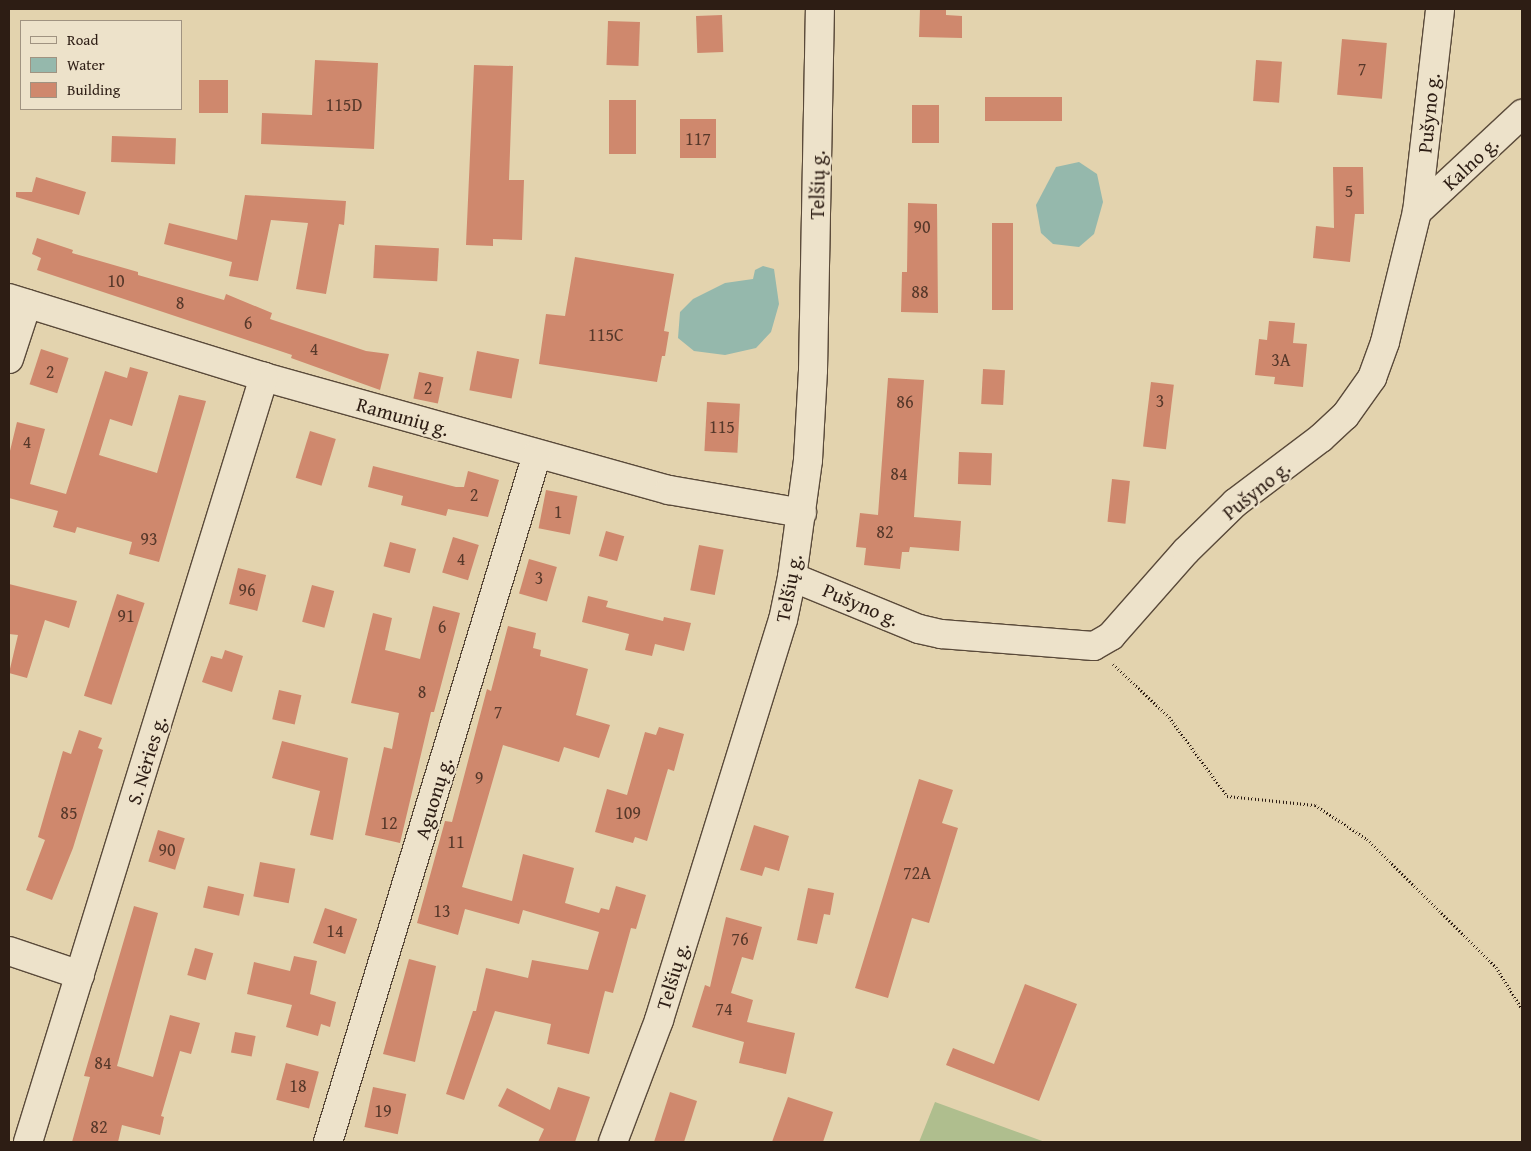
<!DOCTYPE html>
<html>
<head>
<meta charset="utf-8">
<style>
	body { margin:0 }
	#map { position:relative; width:1531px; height:1151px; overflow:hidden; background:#e3d3ae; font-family:"Gentium Book Plus",serif }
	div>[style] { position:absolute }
	.green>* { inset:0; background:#afbe8e }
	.water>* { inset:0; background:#95b8ac }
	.building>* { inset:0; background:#cf886d; transform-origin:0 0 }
	.path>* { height:3px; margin-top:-1.5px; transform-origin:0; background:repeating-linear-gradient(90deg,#2d1d14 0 1px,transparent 0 3.5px) }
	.roads { filter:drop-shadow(1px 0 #5a4a3a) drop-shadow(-1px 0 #5a4a3a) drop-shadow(0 1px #5a4a3a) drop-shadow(0 -1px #5a4a3a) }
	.minor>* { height:28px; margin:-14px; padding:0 14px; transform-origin:14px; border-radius:14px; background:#ede2ca }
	span { translate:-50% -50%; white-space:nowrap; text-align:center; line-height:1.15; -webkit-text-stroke:4.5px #ede2ca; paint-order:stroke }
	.number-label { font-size:18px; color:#56382a }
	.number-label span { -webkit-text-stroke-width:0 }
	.street-label { font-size:20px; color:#2d1d14 }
	.frame { position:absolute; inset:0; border:10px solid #2d1d14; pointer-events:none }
	.legend { position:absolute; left:20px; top:20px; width:162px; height:90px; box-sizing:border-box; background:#ede2ca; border:1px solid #a09381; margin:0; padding:6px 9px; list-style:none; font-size:15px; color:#2d1d14 }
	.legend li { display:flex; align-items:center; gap:10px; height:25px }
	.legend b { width:25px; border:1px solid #a09381 }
</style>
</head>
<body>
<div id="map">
	<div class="green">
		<div style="clip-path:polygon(935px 1102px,1045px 1142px,919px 1142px)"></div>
	</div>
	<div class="water">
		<div style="clip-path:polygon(1079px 162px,1097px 174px,1103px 202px,1094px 234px,1079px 247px,1053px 244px,1041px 233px,1036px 205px,1056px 167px)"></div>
		<div style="clip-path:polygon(763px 266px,774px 269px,779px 304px,771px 332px,756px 348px,725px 355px,694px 351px,678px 338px,680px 312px,693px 299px,725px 283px,753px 279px,755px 270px)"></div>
	</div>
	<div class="building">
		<div style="clip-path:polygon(920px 9px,946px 9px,946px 15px,962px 16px,962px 38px,919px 37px)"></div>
		<div style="left:722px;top:15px;width:37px;height:26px;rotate:88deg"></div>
		<div style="left:608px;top:21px;width:32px;height:44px;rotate:2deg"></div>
		<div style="left:1342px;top:39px;width:45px;height:56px;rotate:5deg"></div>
		<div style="clip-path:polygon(315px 60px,378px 63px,374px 149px,261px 144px,262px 113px,312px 115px)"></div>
		<div style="left:1256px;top:60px;width:26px;height:41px;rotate:4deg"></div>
		<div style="clip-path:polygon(474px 65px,513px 66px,509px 180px,524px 180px,522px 240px,493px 239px,493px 246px,466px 245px)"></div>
		<div style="left:199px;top:80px;width:29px;height:33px"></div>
		<div style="left:1062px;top:97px;width:24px;height:77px;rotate:90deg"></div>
		<div style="left:609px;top:100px;width:27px;height:54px"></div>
		<div style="left:912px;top:105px;width:27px;height:38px"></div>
		<div style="left:716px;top:119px;width:39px;height:36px;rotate:90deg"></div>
		<div style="left:112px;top:136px;width:64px;height:26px;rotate:2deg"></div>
		<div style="clip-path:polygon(1333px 167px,1363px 167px,1364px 214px,1355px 214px,1350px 262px,1313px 258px,1316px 226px,1334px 228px)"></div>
		<div style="clip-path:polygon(36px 177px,86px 192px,79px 215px,16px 197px,16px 192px,32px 192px)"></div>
		<div style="clip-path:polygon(245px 195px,346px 201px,344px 225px,339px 224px,326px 294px,296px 289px,308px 223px,271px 220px,258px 281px,229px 276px,232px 262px,164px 244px,169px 223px,237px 240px)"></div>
		<div style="clip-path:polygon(908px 203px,937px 204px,938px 313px,901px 312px,902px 272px,907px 272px)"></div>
		<div style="left:992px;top:223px;width:21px;height:87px"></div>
		<div style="clip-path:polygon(37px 238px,73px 250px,72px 253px,138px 272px,138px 275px,224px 300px,226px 294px,272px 313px,270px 319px,366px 351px,389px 354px,380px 390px,291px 358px,292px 355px,37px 270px,41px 258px,32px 254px)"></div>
		<div style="left:375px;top:245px;width:64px;height:33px;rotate:3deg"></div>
		<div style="clip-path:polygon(575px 257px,674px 274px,664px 331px,669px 332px,665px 356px,662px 356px,657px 382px,539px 364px,546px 314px,565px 316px)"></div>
		<div style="clip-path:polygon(1269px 321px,1295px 323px,1293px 343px,1307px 344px,1303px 387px,1274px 384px,1275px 377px,1255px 375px,1259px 339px,1267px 340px)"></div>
		<div style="left:41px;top:349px;width:29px;height:37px;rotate:18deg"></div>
		<div style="left:477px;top:351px;width:43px;height:40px;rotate:11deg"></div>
		<div style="clip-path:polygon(130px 367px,148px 372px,132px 426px,110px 419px,99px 455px,157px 473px,179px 395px,206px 401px,159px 562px,129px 554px,132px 542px,77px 527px,75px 533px,53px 527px,58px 511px,9px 498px,9px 455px,17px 422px,45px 429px,30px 484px,66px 494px,105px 371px,127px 378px)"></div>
		<div style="left:983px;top:369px;width:22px;height:35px;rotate:3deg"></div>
		<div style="left:419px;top:372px;width:25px;height:27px;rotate:12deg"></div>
		<div style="clip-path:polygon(888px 378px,924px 380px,914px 517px,961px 521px,959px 551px,910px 547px,909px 552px,902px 552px,900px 569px,864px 565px,866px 548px,856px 547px,860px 513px,878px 515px)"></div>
		<div style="left:1151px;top:382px;width:23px;height:65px;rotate:7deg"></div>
		<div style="left:707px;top:402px;width:33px;height:49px;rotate:3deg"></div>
		<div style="left:310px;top:431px;width:27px;height:49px;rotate:17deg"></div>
		<div style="left:959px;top:452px;width:33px;height:32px;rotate:2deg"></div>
		<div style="clip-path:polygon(373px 466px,456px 487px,464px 487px,468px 471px,499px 480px,488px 517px,448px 509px,446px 516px,401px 505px,403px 496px,368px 487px)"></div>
		<div style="left:1112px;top:479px;width:18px;height:43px;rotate:6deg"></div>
		<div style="left:546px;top:490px;width:32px;height:39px;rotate:11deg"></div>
		<div style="left:606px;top:531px;width:19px;height:26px;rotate:16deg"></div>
		<div style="left:453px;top:537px;width:27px;height:37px;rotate:17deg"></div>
		<div style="left:390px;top:542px;width:27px;height:25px;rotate:15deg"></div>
		<div style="left:699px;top:545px;width:25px;height:46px;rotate:11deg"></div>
		<div style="left:529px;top:559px;width:29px;height:36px;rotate:16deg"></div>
		<div style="left:238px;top:568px;width:29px;height:37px;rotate:14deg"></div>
		<div style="clip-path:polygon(9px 584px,77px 601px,69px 628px,45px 620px,27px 678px,9px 673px,18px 635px,9px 634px)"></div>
		<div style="left:312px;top:585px;width:23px;height:38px;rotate:15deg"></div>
		<div style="left:117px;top:594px;width:29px;height:107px;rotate:18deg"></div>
		<div style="clip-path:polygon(588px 596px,608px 601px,606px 607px,663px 621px,664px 617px,691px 623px,684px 651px,655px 644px,652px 656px,625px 650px,629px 634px,582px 622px)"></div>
		<div style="clip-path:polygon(433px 606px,460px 613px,434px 712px,431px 712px,400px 843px,365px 835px,384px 747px,392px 749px,399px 713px,351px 703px,373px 613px,392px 618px,385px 650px,420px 659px)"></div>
		<div style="clip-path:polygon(508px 626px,536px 633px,533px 648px,541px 650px,540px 656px,588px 669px,576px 715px,610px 725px,599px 758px,564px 747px,559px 762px,503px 745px,462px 887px,512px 901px,523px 854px,574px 868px,565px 903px,599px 913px,601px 908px,609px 910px,616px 886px,646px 895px,636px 929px,631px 928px,613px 993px,605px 991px,589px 1054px,547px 1044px,551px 1024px,495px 1011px,464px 1100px,446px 1094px,473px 1011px,476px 1011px,486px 968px,528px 978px,532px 960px,588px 970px,599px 932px,523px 910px,519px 924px,465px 909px,458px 935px,417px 923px,445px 821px,452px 822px,487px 689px,491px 691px)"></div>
		<div style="clip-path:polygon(225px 650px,243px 656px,232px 692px,202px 682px,211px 656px,222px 659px)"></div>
		<div style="left:279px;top:690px;width:23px;height:30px;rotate:13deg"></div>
		<div style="clip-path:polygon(659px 727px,684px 734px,674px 771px,668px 769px,647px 841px,635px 837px,633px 843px,595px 832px,607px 789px,627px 795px,645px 732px,656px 735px)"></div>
		<div style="clip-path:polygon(79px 730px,102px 738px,98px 748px,103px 750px,73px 848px,52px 900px,26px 890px,45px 840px,38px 837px,63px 751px,71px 754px)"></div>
		<div style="clip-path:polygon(282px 741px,348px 758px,333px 840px,310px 835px,320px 791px,272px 778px)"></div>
		<div style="clip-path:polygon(919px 779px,953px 790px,942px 823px,958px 828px,929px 923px,912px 918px,888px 998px,855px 988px)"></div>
		<div style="clip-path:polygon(754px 825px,789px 836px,779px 871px,765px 867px,762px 876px,740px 870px)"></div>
		<div style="left:158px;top:830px;width:28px;height:33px;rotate:17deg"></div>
		<div style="left:260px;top:862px;width:36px;height:35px;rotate:11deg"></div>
		<div style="left:208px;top:886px;width:37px;height:22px;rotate:13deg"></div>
		<div style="clip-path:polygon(808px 888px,834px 893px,830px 915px,824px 914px,817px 944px,797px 940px)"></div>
		<div style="clip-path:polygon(134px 906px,158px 913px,117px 1066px,153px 1077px,170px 1015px,200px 1023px,191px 1054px,180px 1051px,161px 1116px,164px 1117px,160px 1135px,122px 1125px,118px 1142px,72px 1142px,90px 1077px,84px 1076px)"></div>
		<div style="left:325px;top:908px;width:34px;height:37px;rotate:19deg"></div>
		<div style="clip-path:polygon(726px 917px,762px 927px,753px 960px,742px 957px,731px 993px,753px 1000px,747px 1022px,795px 1033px,786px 1074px,739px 1063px,744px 1042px,692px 1027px,705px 985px,710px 987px)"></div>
		<div style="left:195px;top:948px;width:19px;height:28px;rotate:16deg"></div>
		<div style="clip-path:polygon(294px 956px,317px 961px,310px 994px,336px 1002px,330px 1027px,321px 1024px,318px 1036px,286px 1027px,292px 1005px,247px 994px,254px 962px,290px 971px)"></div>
		<div style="clip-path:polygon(409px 959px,436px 966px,415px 1062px,383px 1054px)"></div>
		<div style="clip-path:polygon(1025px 984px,1077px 1004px,1039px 1101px,946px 1065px,953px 1048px,994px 1064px)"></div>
		<div style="left:235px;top:1032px;width:21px;height:21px;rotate:11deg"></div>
		<div style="left:286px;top:1063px;width:34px;height:38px;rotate:15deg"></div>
		<div style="left:373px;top:1087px;width:34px;height:41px;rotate:12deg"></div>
		<div style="clip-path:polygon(558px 1087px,590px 1097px,575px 1142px,538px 1142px,544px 1129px,498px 1106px,507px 1088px,550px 1110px)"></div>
		<div style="clip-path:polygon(670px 1092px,697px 1101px,684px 1142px,654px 1142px)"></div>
		<div style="clip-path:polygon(788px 1097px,833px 1112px,823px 1142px,772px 1142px)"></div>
	</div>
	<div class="path">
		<div style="left:1113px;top:664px;width:77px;rotate:43.4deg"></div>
		<div style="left:1169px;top:717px;width:98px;rotate:53.7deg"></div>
		<div style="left:1227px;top:796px;width:88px;rotate:5.8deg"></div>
		<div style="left:1315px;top:805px;width:62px;rotate:33.2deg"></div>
		<div style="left:1367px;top:839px;width:182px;rotate:44.8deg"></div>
		<div style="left:1496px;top:967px;width:49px;rotate:58.2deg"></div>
	</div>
	<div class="roads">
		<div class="minor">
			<div style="left:1417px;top:212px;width:144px;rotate:-43deg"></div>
			<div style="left:9px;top:298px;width:267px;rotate:17.2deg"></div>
			<div style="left:264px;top:377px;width:420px;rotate:15.6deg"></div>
			<div style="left:669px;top:490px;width:135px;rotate:9.8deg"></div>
			<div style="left:9px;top:359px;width:58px;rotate:-71.9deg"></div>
			<div style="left:792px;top:577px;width:137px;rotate:22.3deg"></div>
			<div style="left:919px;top:629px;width:23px;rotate:13deg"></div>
			<div style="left:941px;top:634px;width:153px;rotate:4.5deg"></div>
			<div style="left:1094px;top:646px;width:20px;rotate:-30deg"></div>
			<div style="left:1111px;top:636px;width:113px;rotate:-48.6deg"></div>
			<div style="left:1186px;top:551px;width:69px;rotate:-44.4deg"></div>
			<div style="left:1235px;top:503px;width:108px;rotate:-37.1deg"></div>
			<div style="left:1321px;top:438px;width:33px;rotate:-43deg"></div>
			<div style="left:1345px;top:416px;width:47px;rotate:-54.6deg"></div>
			<div style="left:1372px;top:378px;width:38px;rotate:-70deg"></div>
			<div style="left:1385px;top:342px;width:134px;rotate:-76.2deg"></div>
			<div style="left:1417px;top:212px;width:204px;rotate:-83.5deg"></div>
			<div style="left:9px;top:951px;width:75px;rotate:18.7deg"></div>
			<div style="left:28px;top:1142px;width:801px;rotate:-72.86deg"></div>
			<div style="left:328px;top:1142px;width:719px;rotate:-73.1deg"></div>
			<div style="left:613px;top:1142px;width:130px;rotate:-69.3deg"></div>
			<div style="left:659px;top:1020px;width:419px;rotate:-72.8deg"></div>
			<div style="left:783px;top:620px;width:44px;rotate:-78.2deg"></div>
			<div style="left:792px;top:577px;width:118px;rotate:-82.2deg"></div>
			<div style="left:808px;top:460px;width:90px;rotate:-86.8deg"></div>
			<div style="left:813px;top:370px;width:361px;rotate:-88.9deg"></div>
		</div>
	</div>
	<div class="number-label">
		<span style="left:1362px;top:69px">7</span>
		<span style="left:344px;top:105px">115D</span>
		<span style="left:698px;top:139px">117</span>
		<span style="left:1349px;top:191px">5</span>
		<span style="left:922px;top:227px">90</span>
		<span style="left:116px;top:281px">10</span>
		<span style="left:920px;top:292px">88</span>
		<span style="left:180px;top:303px">8</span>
		<span style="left:248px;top:323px">6</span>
		<span style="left:606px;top:335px">115C</span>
		<span style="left:314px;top:349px">4</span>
		<span style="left:1281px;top:360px">3A</span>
		<span style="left:50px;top:372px">2</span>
		<span style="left:428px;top:388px">2</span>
		<span style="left:1160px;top:401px">3</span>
		<span style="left:905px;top:402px">86</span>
		<span style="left:722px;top:427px">115</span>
		<span style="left:27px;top:442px">4</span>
		<span style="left:899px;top:474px">84</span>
		<span style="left:474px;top:495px">2</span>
		<span style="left:558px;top:512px">1</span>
		<span style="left:885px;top:532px">82</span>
		<span style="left:149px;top:539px">93</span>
		<span style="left:461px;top:559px">4</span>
		<span style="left:539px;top:578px">3</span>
		<span style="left:247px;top:590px">96</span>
		<span style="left:126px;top:616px">91</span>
		<span style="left:442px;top:627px">6</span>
		<span style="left:422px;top:692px">8</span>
		<span style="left:498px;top:712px">7</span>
		<span style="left:479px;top:778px">9</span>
		<span style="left:69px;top:813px">85</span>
		<span style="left:628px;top:813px">109</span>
		<span style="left:389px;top:823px">12</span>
		<span style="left:456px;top:842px">11</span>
		<span style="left:167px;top:850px">90</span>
		<span style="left:917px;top:873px">72A</span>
		<span style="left:442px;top:911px">13</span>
		<span style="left:335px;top:931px">14</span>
		<span style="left:740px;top:939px">76</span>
		<span style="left:724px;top:1009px">74</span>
		<span style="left:103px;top:1063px">84</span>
		<span style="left:298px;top:1086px">18</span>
		<span style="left:383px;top:1111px">19</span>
		<span style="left:99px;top:1127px">82</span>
	</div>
	<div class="street-label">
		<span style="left:1428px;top:113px;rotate:-84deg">Pušyno g.</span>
		<span style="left:1470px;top:163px;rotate:-43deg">Kalno g.</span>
		<span style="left:817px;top:185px;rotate:-89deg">Telšių g.</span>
		<span style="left:403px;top:416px;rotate:16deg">Ramunių g.</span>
		<span style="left:1256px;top:490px;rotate:-39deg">Pušyno g.</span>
		<span style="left:788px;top:588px;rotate:-79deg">Telšių g.</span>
		<span style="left:861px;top:604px;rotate:23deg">Pušyno g.</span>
		<span style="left:146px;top:760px;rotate:-73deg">S. Nėries g.</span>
		<span style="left:433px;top:798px;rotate:-73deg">Aguonų g.</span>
		<span style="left:672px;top:976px;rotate:-73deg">Telšių g.</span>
	</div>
	<div class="frame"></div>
	<ul class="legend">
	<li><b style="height:6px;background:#ede2ca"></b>Road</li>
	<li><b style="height:14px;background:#95b8ac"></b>Water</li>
	<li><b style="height:14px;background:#cf886d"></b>Building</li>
	</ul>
</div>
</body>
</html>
